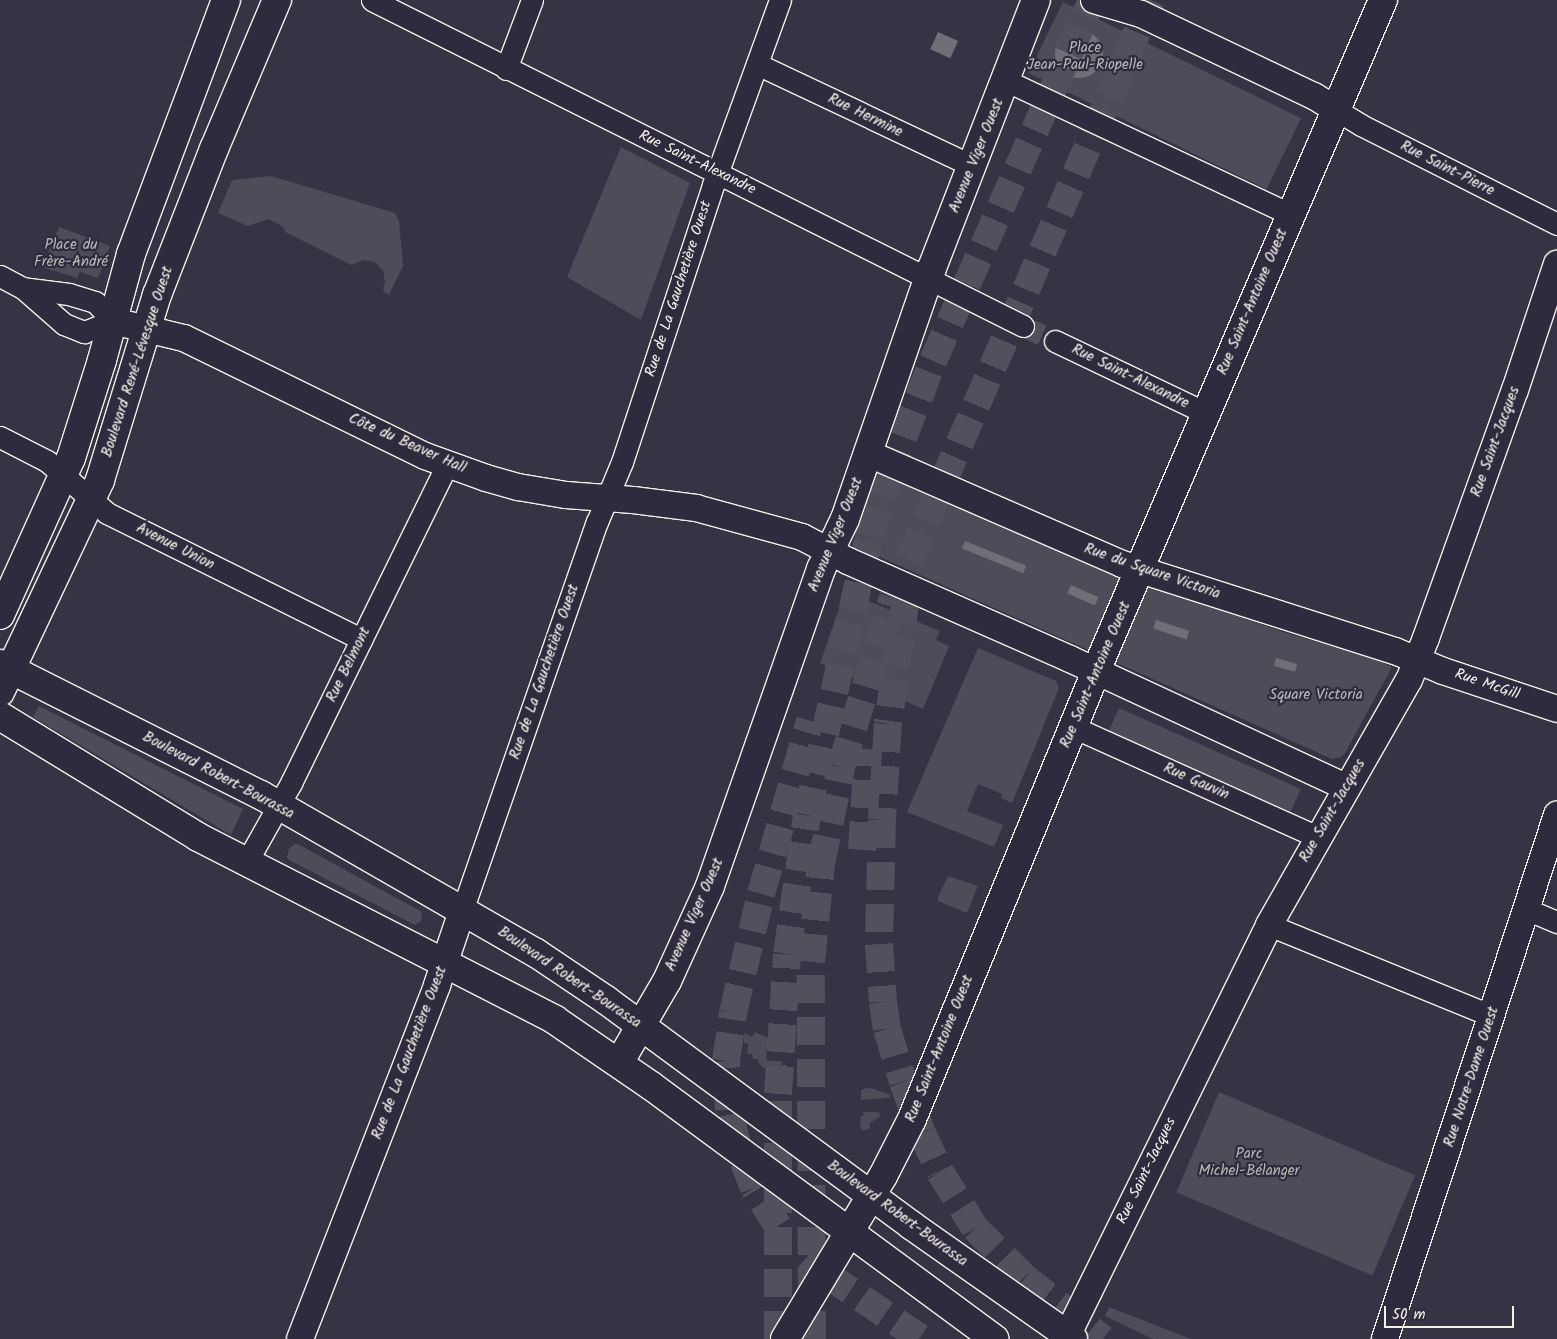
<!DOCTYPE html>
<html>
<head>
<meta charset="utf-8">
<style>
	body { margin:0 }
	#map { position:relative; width:1557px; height:1339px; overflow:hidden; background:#373244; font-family:Kalam,sans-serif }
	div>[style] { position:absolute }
	.green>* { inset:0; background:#504b59; transform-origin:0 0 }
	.water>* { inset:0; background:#726e77; transform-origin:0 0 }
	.round { border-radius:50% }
	.minor-tunnel>* { height:21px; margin-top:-10.5px; transform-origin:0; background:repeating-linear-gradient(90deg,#534f5d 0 21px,transparent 0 32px) }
	.trunk-tunnel>* { height:28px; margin-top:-14px; transform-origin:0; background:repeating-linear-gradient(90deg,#534f5d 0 28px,transparent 0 42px) }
	.roads { filter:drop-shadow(1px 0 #f4f1e8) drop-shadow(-1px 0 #f4f1e8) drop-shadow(0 1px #f4f1e8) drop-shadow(0 -1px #f4f1e8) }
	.minor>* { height:21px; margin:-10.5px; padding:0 10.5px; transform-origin:10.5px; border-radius:10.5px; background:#2f2a3d }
	.tertiary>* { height:26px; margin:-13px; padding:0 13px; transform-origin:13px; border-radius:13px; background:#2f2a3d }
	.secondary>* { height:28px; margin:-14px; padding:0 14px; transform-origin:14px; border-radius:14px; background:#2f2a3d }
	span { translate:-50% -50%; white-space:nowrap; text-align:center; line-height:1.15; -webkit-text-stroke:4.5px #2f2a3d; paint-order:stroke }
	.park-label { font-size:15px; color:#bbb7b6 }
	.street-label { font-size:15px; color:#f4f1e8 }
	.scale { position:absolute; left:1384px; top:1306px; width:130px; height:22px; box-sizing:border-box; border:2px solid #f4f1e8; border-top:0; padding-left:6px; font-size:15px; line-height:18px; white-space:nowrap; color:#f4f1e8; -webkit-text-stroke:4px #2f2a3d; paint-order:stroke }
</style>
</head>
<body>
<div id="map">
	<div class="green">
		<div style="left:1063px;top:2px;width:265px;height:79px;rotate:26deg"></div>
		<div style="clip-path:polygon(621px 147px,690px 183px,641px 320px,567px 277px)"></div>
		<div style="clip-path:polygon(271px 176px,395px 213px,399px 221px,403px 266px,389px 295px,383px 291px,385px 282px,383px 270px,374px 262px,364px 260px,351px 265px,285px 232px,283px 227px,269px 219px,248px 226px,218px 213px,232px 180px)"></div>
		<div style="clip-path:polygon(59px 227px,110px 246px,98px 278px,80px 272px,77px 278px,42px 267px)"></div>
		<div style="clip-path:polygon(882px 475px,1101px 568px,1283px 632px,1378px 660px,1392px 667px,1345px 753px,1341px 757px,1332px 759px,860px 548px,855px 538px,855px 530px,873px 481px)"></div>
		<div style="clip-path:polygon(845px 591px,940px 631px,936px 640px,949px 646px,923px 709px,820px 663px)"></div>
		<div style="clip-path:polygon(978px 648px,1056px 681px,1059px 688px,1012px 803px,1001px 798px,1002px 794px,978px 784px,967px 811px,1003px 825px,994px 847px,907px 812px)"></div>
		<div style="clip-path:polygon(39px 706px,243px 809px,231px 835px,33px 717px)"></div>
		<div style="left:1119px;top:708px;width:199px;height:25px;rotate:24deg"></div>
		<div style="clip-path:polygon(298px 844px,422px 912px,421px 921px,415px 925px,289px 860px,287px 857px,289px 849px,295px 844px)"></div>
		<div style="clip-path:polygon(948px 876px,978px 886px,967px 913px,938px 901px,938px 897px)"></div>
		<div style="clip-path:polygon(755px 1032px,786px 1045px,785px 1047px,766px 1049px,767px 1061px,782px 1061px,782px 1065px,786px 1065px,787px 1070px,782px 1071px,781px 1067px,776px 1066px,762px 1068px,762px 1065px,759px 1065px,758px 1059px,753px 1059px,752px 1054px,747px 1054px,748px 1044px,744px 1043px,744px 1033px,752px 1037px)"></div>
		<div style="clip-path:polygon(867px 1088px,871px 1088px,891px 1095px,889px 1098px,861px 1100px,861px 1090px)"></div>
		<div style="left:1219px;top:1092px;width:213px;height:109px;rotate:23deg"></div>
		<div style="clip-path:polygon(863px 1112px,879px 1112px,880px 1117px,870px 1123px,870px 1129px,862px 1130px,860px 1127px,861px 1116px,864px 1115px)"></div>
		<div style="clip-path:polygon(1109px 1307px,1191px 1339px,1153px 1339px,1105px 1316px)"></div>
	</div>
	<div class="water">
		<div class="round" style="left:1055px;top:30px;width:48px;height:48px"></div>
		<div style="left:938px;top:32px;width:22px;height:19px;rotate:24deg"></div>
		<div style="left:965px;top:541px;width:66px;height:8px;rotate:22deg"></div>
		<div style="left:1071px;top:585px;width:30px;height:9px;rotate:24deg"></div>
		<div style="left:1156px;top:620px;width:35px;height:9px;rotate:18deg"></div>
		<div style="left:1276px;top:658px;width:22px;height:8px;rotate:16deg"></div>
	</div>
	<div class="minor-tunnel">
		<div style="left:1023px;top:326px;width:35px;rotate:25deg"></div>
	</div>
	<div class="trunk-tunnel">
		<div style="left:906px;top:596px;width:129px;rotate:98deg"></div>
		<div style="left:888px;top:724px;width:96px;rotate:93.6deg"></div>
		<div style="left:882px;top:820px;width:124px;rotate:91.4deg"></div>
		<div style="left:879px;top:944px;width:58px;rotate:86.1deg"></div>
		<div style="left:883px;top:1002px;width:27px;rotate:82deg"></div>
		<div style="left:887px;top:1029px;width:55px;rotate:73.2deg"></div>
		<div style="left:903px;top:1082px;width:54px;rotate:69.6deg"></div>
		<div style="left:922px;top:1133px;width:43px;rotate:65.2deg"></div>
		<div style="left:940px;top:1172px;width:66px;rotate:58deg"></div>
		<div style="left:975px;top:1228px;width:71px;rotate:45deg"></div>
		<div style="left:1025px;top:1278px;width:99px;rotate:38deg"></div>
		<div style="left:862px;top:850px;width:101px;rotate:-86.6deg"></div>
		<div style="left:778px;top:1226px;width:45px;rotate:-122.3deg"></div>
		<div style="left:754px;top:1188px;width:49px;rotate:-111.4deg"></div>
		<div style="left:736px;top:1142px;width:33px;rotate:-102deg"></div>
		<div style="left:729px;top:1110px;width:49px;rotate:-93.5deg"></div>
		<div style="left:726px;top:1061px;width:49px;rotate:-81.7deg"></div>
		<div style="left:733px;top:1013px;width:122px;rotate:-76.8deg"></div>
		<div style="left:761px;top:894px;width:180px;rotate:-74.2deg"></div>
		<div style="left:807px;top:1257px;width:27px;rotate:42deg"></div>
		<div style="left:827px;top:1275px;width:115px;rotate:34deg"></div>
		<div style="left:778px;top:1339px;width:245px;rotate:-90deg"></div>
		<div style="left:778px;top:1094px;width:140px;rotate:-86.3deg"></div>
		<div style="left:787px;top:954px;width:140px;rotate:-81.8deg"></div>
		<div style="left:807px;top:815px;width:286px;rotate:-77.5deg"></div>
		<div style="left:869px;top:536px;width:63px;rotate:-72.4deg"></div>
		<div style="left:888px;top:476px;width:123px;rotate:-68.6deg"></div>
		<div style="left:933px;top:361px;width:394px;rotate:-66.2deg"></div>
		<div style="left:812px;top:1339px;width:377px;rotate:-90.2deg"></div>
		<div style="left:811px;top:962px;width:99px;rotate:-84.2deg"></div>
		<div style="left:821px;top:864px;width:99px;rotate:-78.3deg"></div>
		<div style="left:841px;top:767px;width:177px;rotate:-72.9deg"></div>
		<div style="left:893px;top:598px;width:651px;rotate:-66.66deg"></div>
	</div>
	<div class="roads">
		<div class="minor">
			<div style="left:372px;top:0;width:728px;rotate:26.6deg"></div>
			<div style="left:757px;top:64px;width:239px;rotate:25.3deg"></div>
			<div style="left:506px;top:69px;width:74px;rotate:-69.4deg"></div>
			<div style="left:1007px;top:81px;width:313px;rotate:25.2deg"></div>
			<div style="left:1338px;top:111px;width:27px;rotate:31deg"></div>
			<div style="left:1361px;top:125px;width:220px;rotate:26.8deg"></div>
			<div style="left:0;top:276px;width:26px;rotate:28deg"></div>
			<div style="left:23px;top:288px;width:55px;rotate:41.3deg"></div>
			<div style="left:64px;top:324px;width:22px;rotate:22deg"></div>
			<div style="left:84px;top:332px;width:31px;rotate:-21deg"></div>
			<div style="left:113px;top:321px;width:26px;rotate:-133deg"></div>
			<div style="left:95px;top:302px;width:27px;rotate:-163deg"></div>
			<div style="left:69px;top:294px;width:46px;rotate:-172.6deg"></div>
			<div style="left:1055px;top:341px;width:167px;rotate:25.5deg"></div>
			<div style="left:0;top:437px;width:53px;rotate:27.1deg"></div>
			<div style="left:47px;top:461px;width:79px;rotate:40.9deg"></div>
			<div style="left:107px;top:513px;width:284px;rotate:26.4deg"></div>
			<div style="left:1073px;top:727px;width:269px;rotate:24.2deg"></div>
			<div style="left:246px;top:863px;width:92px;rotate:-60.6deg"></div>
			<div style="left:291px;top:783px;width:354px;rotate:-63.9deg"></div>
			<div style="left:1526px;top:909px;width:34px;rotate:23deg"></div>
			<div style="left:462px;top:911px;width:412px;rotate:-70.9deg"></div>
			<div style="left:597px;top:522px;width:65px;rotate:-67.4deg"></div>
			<div style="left:622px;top:462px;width:292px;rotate:-71.8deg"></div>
			<div style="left:713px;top:185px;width:197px;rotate:-70.1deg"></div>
			<div style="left:1269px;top:925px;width:241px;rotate:22.2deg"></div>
		</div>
		<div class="tertiary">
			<div style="left:1094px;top:0;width:49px;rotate:16.6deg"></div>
			<div style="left:1141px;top:14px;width:191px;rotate:25.4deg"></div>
			<div style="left:1314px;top:96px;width:28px;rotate:32deg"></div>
			<div style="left:113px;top:321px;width:73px;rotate:13.5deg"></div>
			<div style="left:184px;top:338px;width:268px;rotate:26.1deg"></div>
			<div style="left:425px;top:456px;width:65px;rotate:19.8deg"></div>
			<div style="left:486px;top:478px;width:33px;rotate:16deg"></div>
			<div style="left:518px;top:487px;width:49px;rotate:9.5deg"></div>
			<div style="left:566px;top:495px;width:67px;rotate:4.3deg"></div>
			<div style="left:633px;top:500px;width:64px;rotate:7.2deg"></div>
			<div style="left:696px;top:508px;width:110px;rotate:15.3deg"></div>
			<div style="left:802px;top:537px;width:52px;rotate:27.6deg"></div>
			<div style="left:848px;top:561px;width:243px;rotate:23.8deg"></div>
			<div style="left:1070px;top:659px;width:304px;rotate:24.9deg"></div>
			<div style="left:867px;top:453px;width:278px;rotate:23.5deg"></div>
			<div style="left:1122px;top:564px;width:287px;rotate:17.7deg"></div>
			<div style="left:1395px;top:651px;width:52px;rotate:22.6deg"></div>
			<div style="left:1443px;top:671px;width:120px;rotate:18.4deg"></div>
			<div style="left:1067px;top:1336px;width:458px;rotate:-63.8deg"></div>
			<div style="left:1269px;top:925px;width:282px;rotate:-60.3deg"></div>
			<div style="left:1409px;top:680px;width:45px;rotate:-68deg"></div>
			<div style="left:1426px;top:638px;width:263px;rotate:-70.3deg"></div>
			<div style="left:1515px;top:390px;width:133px;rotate:-71.6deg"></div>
			<div style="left:300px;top:1339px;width:380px;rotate:-68.8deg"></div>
			<div style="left:437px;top:985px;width:78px;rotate:-71.3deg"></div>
			<div style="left:1385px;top:1339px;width:552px;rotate:-71.83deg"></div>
		</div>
		<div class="secondary">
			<div style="left:0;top:615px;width:172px;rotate:-65.7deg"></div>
			<div style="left:71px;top:458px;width:103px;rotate:-72.4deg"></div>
			<div style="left:102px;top:360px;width:110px;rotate:-74.7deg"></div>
			<div style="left:131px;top:254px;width:271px;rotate:-69.5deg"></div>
			<div style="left:0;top:664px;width:292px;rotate:26.7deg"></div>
			<div style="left:261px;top:795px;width:317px;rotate:29.9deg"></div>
			<div style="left:536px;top:953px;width:84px;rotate:33.9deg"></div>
			<div style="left:606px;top:1000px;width:379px;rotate:36.4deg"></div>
			<div style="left:911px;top:1225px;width:198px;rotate:35.1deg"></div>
			<div style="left:0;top:692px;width:234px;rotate:-64.7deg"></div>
			<div style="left:100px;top:480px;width:194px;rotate:-72.9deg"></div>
			<div style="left:157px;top:295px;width:157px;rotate:-68.7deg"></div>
			<div style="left:214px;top:149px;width:162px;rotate:-67.1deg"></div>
			<div style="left:0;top:716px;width:232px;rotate:31.4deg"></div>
			<div style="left:198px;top:837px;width:401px;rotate:27.1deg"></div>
			<div style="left:555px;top:1020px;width:115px;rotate:34.4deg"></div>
			<div style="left:650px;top:1085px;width:428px;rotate:36.4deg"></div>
			<div style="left:619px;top:1063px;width:95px;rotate:-59.7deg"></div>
			<div style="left:667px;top:981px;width:104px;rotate:-65.6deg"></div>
			<div style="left:710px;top:886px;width:336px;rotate:-70.7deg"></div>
			<div style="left:821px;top:569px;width:55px;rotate:-64.4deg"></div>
			<div style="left:845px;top:519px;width:266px;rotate:-70.9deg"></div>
			<div style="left:932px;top:268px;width:287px;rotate:-68.8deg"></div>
			<div style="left:785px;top:1339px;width:190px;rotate:-59deg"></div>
			<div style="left:883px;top:1176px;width:64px;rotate:-63deg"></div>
			<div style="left:912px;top:1119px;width:505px;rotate:-67.65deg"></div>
			<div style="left:1104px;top:652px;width:709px;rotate:-66.83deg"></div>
		</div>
	</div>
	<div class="park-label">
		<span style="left:1085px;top:57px">Place<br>Jean-Paul-Riopelle</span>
		<span style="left:71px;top:254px">Place du<br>Frère-André</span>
		<span style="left:1316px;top:696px">Square Victoria</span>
		<span style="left:1249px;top:1163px">Parc<br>Michel-Bélanger</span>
	</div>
	<div class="street-label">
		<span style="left:865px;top:116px;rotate:26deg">Rue Hermine</span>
		<span style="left:977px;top:156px;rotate:-68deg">Avenue Viger Ouest</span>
		<span style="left:697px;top:163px;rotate:26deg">Rue Saint-Alexandre</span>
		<span style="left:1447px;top:169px;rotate:27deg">Rue Saint-Pierre</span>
		<span style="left:679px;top:289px;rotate:-72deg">Rue de La Gauchetière Ouest</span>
		<span style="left:1253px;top:302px;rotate:-67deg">Rue Saint-Antoine Ouest</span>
		<span style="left:138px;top:362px;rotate:-72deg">Boulevard René-Lévesque Ouest</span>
		<span style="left:1130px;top:377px;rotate:26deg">Rue Saint-Alexandre</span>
		<span style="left:1496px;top:442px;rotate:-70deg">Rue Saint-Jacques</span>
		<span style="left:407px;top:444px;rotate:24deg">Côte du Beaver Hall</span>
		<span style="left:836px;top:535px;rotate:-68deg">Avenue Viger Ouest</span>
		<span style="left:175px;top:547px;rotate:27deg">Avenue Union</span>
		<span style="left:1152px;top:572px;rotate:19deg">Rue du Square Victoria</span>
		<span style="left:349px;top:665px;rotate:-64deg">Rue Belmont</span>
		<span style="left:545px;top:672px;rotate:-71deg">Rue de La Gauchetière Ouest</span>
		<span style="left:1096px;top:675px;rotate:-67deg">Rue Saint-Antoine Ouest</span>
		<span style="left:1487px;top:685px;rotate:19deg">Rue McGill</span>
		<span style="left:218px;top:776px;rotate:28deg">Boulevard Robert-Bourassa</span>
		<span style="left:1196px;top:782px;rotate:24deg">Rue Gauvin</span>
		<span style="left:1333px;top:811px;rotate:-60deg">Rue Saint-Jacques</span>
		<span style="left:695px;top:915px;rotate:-66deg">Avenue Viger Ouest</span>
		<span style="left:569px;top:978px;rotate:34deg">Boulevard Robert-Bourassa</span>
		<span style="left:940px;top:1049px;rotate:-68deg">Rue Saint-Antoine Ouest</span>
		<span style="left:410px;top:1053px;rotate:-69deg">Rue de La Gauchetière Ouest</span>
		<span style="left:1472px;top:1077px;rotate:-72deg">Rue Notre-Dame Ouest</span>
		<span style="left:1147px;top:1171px;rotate:-64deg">Rue Saint-Jacques</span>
		<span style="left:897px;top:1214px;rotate:36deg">Boulevard Robert-Bourassa</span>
	</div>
	<div class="scale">50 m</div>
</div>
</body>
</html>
